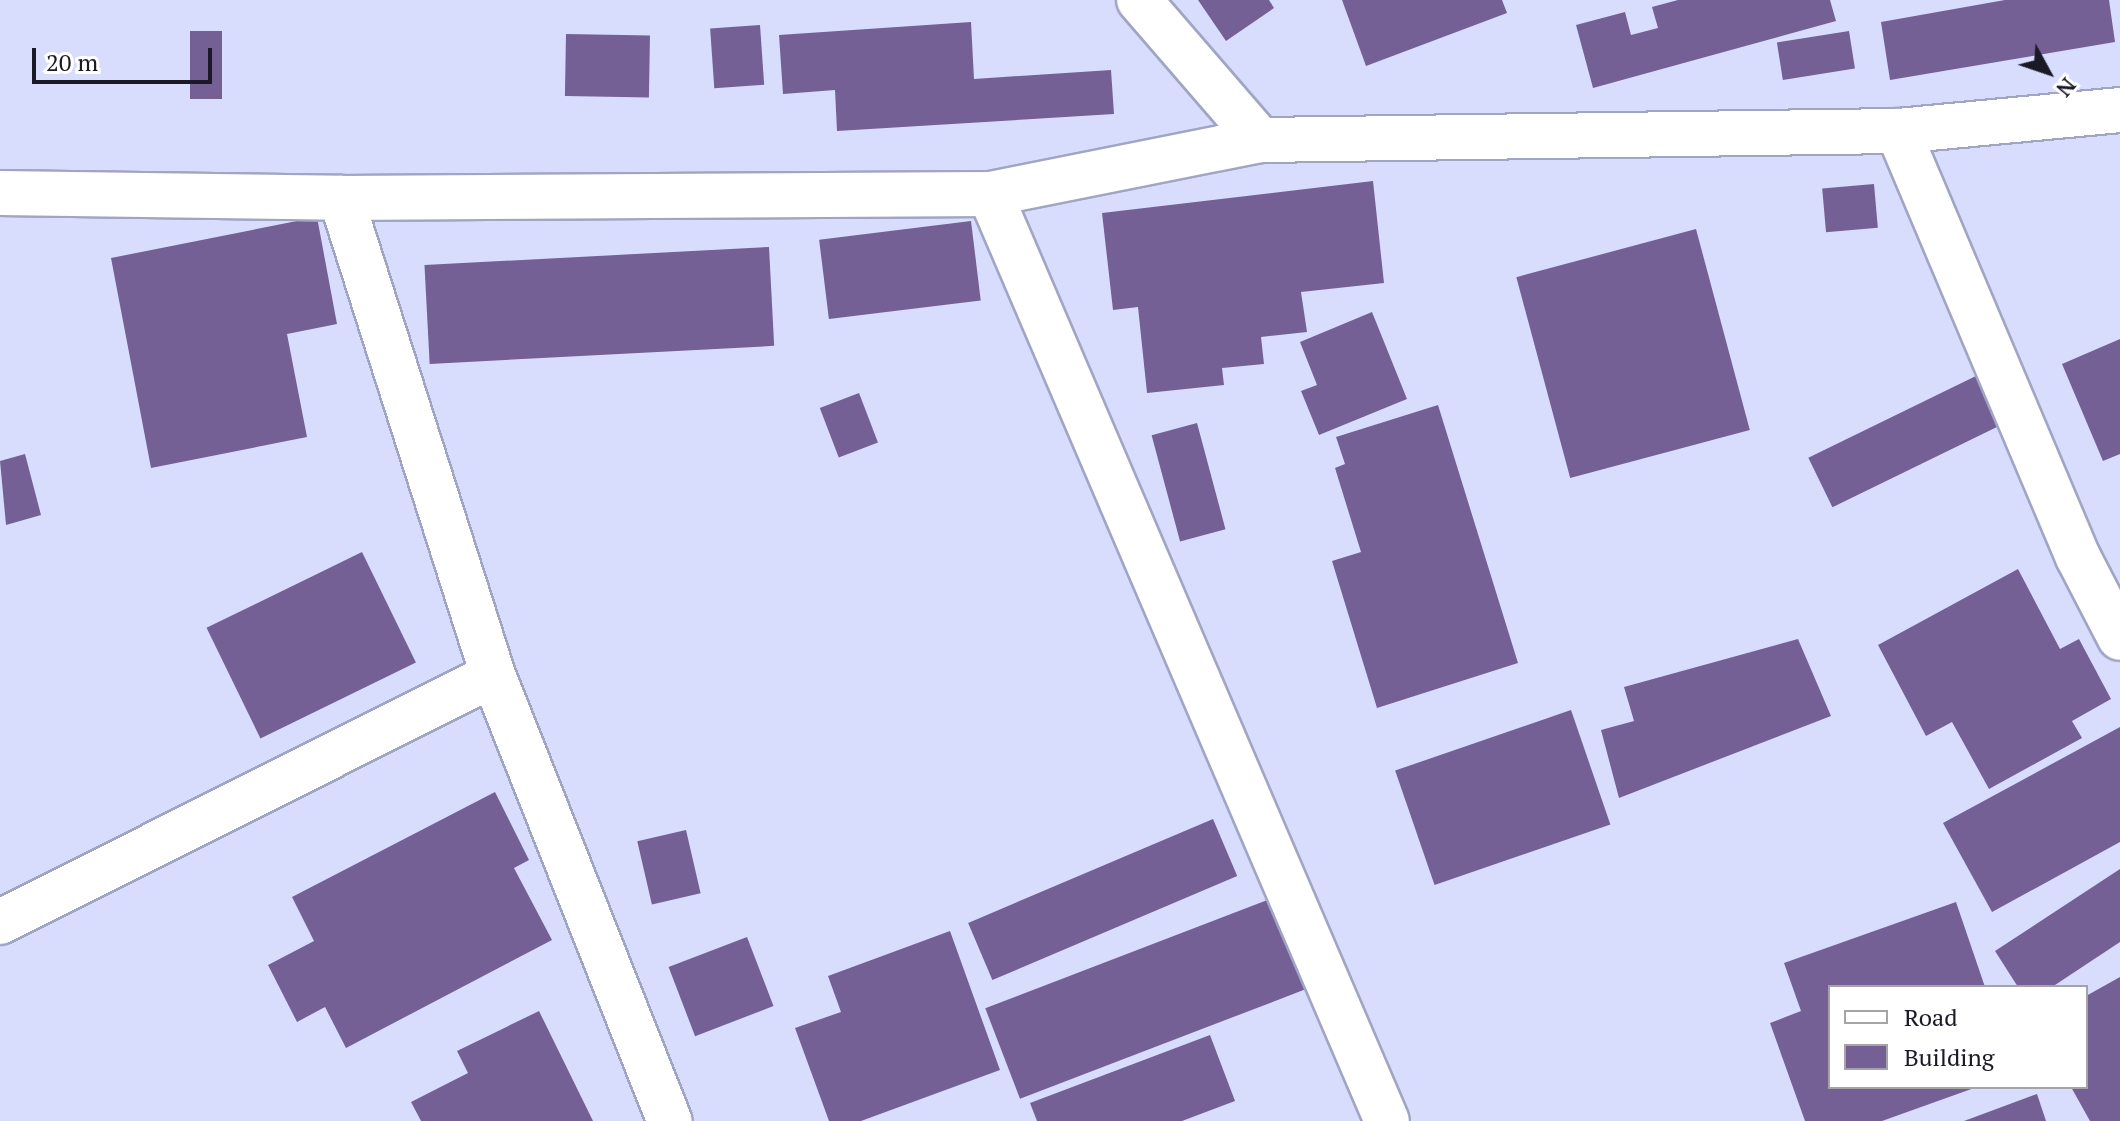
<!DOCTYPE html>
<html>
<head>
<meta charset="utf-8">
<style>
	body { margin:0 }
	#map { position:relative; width:2120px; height:1121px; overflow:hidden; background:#d8ddfd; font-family:"PT Serif",serif }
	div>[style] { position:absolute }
	.building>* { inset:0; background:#756096; transform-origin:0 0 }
	.roads { filter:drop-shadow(2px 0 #a0a5c3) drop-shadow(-2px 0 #a0a5c3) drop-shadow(0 2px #a0a5c3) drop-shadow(0 -2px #a0a5c3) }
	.street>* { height:44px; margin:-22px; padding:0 22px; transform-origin:22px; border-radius:22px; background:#fff }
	span { translate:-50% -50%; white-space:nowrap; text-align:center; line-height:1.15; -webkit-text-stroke:7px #fff; paint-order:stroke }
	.legend { position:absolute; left:1828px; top:985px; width:260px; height:104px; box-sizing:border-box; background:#fff; border:2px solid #a3a3a8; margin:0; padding:10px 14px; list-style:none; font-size:24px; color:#191a26 }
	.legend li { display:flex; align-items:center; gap:16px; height:40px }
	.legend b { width:40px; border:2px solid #a3a3a8 }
	.north { position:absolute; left:2008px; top:32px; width:80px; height:80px; -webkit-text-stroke:6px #fff; paint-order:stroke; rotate:130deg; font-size:22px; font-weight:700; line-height:32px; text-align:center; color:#191a26 }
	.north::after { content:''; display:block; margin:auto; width:28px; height:36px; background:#191a26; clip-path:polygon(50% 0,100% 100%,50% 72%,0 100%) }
	.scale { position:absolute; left:32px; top:48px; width:180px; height:36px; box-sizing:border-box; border:4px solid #191a26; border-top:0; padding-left:10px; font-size:24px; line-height:28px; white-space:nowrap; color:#191a26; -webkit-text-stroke:6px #fff; paint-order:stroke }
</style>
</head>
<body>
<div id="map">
	<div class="building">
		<div style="clip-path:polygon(1198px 0,1269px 0,1274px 8px,1226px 41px)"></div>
		<div style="clip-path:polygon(1342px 0,1502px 0,1507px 13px,1366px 66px)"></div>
		<div style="clip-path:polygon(1678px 0,1830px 0,1836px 21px,1593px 88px,1576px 25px,1625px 12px,1631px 35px,1658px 28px,1652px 7px)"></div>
		<div style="clip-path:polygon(2005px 0,2109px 0,2115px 42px,1890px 80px,1881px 22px)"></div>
		<div style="clip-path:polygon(971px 22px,974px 79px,1111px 70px,1114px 114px,837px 131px,835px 90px,783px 94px,779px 35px)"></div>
		<div style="left:760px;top:25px;width:60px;height:50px;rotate:86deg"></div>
		<div style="left:190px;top:31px;width:32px;height:68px"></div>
		<div style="left:1849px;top:31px;width:38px;height:73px;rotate:81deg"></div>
		<div style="left:566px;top:34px;width:84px;height:62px;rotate:1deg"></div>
		<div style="clip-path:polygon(1373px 181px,1384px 283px,1301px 292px,1307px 332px,1261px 337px,1264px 364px,1222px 368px,1224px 385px,1147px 393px,1138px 307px,1113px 310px,1102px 213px)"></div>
		<div style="left:1874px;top:184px;width:44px;height:52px;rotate:85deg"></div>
		<div style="clip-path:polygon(317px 217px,337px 324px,287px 334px,307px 437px,151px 468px,111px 258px)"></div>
		<div style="left:971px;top:221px;width:80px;height:153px;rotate:83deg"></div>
		<div style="left:1696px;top:229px;width:208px;height:186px;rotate:75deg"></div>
		<div style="left:769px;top:247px;width:99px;height:345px;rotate:87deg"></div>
		<div style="clip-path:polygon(1372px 312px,1407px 399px,1319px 435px,1301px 391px,1317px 385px,1300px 342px)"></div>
		<div style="clip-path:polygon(2120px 339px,2120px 454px,2103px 461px,2062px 364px)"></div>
		<div style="left:1980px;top:374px;width:55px;height:191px;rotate:64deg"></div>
		<div style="left:859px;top:393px;width:53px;height:42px;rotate:69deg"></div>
		<div style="clip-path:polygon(1438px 405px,1518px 663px,1377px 708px,1332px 561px,1361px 552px,1335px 468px,1345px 464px,1336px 437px)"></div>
		<div style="left:1197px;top:423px;width:110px;height:47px;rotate:75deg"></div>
		<div style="clip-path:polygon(25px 454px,41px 515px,6px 525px,0 461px)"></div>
		<div style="left:362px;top:552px;width:123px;height:173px;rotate:64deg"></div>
		<div style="clip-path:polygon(2018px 569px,2060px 649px,2079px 639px,2111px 699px,2072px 721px,2082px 738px,1989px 789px,1952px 722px,1926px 736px,1878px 645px)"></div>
		<div style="clip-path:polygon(1798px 639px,1831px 716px,1619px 798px,1601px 730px,1634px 721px,1624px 687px)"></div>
		<div style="left:1571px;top:710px;width:121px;height:186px;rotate:71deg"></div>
		<div style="clip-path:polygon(2120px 727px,2120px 842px,1992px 912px,1943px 823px)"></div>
		<div style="clip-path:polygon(495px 792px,529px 860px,514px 868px,552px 940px,346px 1048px,325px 1007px,297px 1022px,268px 965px,314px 941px,292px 897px)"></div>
		<div style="left:1213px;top:819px;width:62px;height:266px;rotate:67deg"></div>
		<div style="left:686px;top:830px;width:65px;height:50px;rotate:77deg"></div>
		<div style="clip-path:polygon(2120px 869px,2120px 942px,2052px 987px,2018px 987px,1995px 951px)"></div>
		<div style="left:1270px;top:899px;width:97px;height:305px;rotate:69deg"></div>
		<div style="clip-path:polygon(1956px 902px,1985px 987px,1830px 987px,1830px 1087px,1977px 1087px,1882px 1121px,1805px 1121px,1770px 1023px,1801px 1011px,1784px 963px)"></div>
		<div style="clip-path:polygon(950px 931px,1000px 1070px,861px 1121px,829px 1121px,795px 1028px,841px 1012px,828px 976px)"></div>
		<div style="left:747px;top:937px;width:74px;height:84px;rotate:69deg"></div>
		<div style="clip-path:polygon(2120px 977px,2120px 1121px,2090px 1121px,2071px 1087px,2086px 1087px,2086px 996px)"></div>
		<div style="clip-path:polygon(539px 1011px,593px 1121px,421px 1121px,411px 1102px,468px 1073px,457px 1051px)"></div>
		<div style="clip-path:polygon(1210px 1035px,1235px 1101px,1182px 1121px,1037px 1121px,1030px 1103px)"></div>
		<div style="clip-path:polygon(2037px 1094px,2046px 1121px,1964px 1121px)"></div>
	</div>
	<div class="roads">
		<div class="street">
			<div style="left:1139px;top:0;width:185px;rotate:49.2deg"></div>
			<div style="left:1898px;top:131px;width:462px;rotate:67.1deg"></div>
			<div style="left:2078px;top:557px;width:91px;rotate:62.6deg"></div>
			<div style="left:0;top:193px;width:341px;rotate:0.8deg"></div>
			<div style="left:341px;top:198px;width:649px;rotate:-0.35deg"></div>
			<div style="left:990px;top:194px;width:275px;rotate:-11.3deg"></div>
			<div style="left:1260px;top:140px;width:638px;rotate:-0.81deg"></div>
			<div style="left:1898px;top:131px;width:223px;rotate:-5.4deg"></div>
			<div style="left:990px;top:194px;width:1008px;rotate:66.82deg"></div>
			<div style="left:341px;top:198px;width:501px;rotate:72.33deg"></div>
			<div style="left:493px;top:675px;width:480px;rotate:68.4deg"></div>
			<div style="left:0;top:922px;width:551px;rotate:-26.61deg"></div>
		</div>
	</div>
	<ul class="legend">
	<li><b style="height:10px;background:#fff"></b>Road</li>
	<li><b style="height:22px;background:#756096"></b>Building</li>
	</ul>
	<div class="north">N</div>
	<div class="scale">20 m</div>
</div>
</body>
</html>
